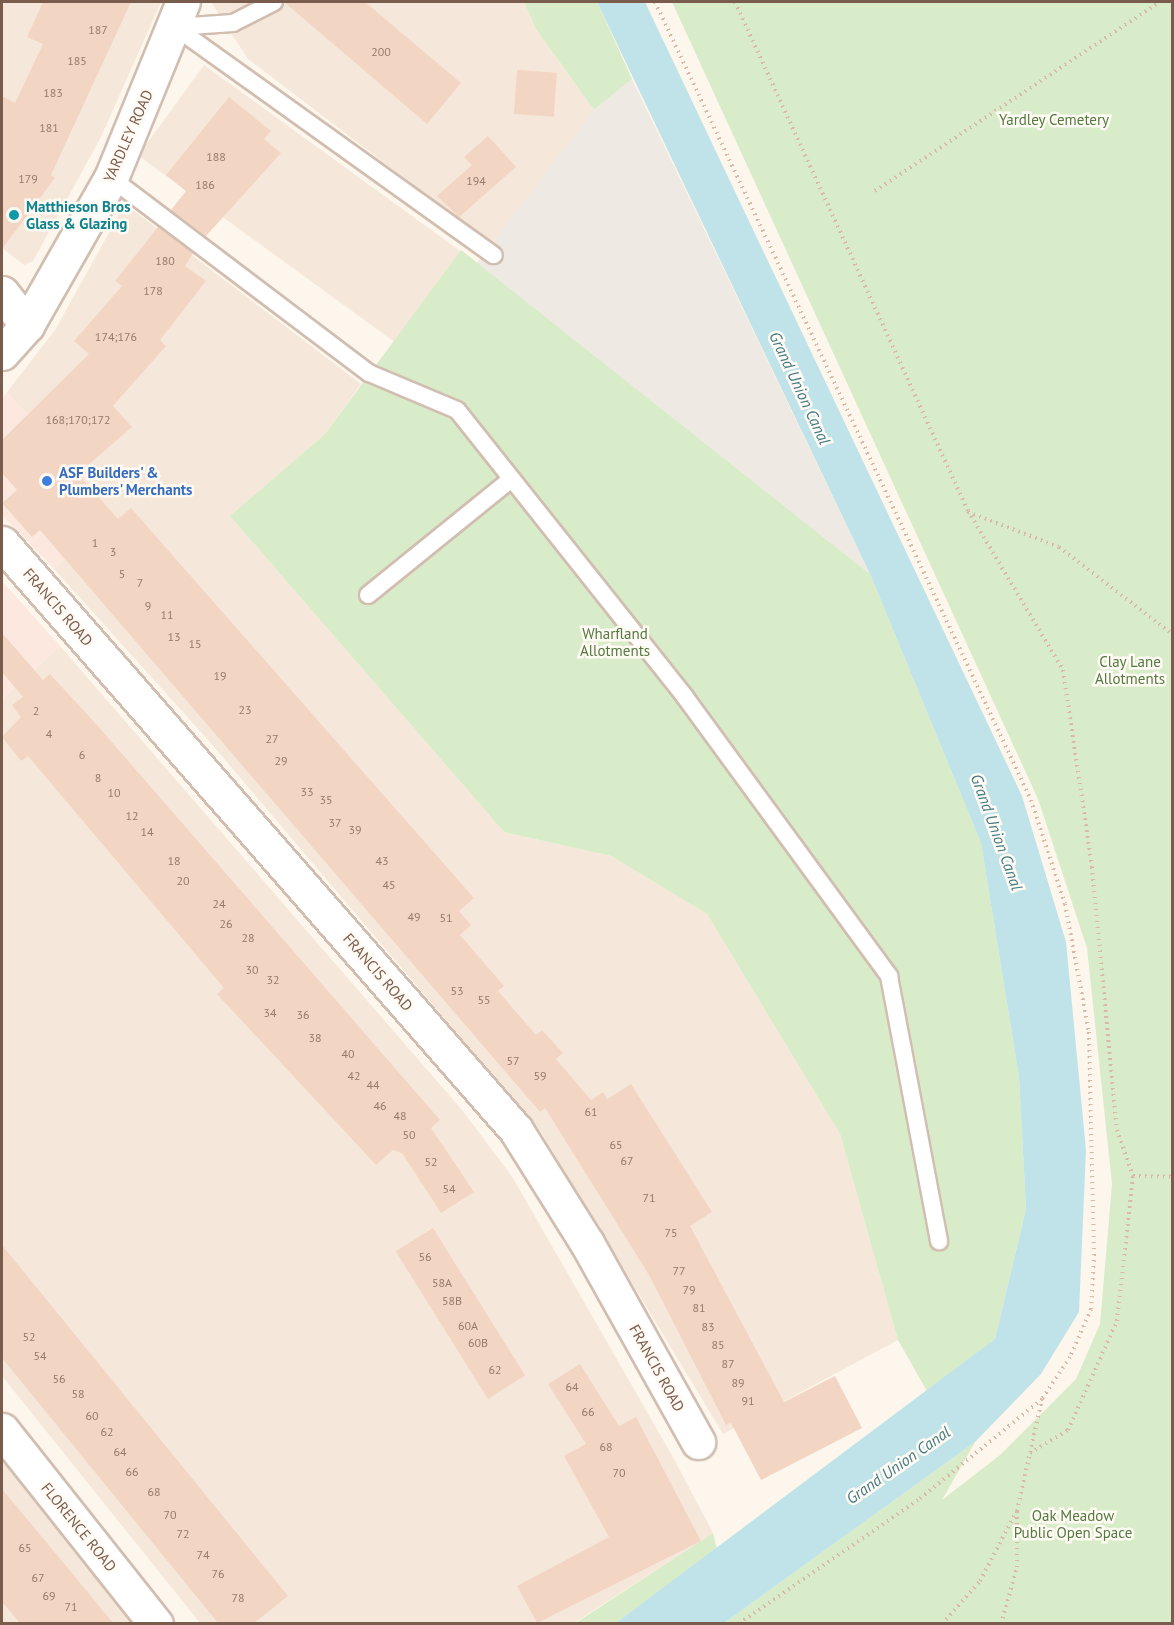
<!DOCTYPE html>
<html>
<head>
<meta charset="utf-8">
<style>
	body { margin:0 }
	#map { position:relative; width:1174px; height:1625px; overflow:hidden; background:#fdf6ec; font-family:"PT Sans",sans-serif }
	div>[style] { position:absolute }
	.residential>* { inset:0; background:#f5e8da; transform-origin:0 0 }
	.commercial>* { inset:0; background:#fde8e0 }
	.industrial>* { inset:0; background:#efe9e4 }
	.green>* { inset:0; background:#d8ecc9 }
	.water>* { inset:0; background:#bfe3e8 }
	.building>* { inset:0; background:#f3d5c3; transform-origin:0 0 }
	.path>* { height:4px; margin-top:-2px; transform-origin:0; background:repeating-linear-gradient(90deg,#d9b8a5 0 1.5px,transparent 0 6px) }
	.roads { filter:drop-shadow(2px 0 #d1beb0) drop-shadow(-2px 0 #d1beb0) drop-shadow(0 2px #d1beb0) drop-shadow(0 -2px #d1beb0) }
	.lane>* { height:16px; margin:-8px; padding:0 8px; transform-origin:8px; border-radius:8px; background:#fff }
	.street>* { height:33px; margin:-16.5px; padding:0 16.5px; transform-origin:16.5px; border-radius:16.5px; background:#fff }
	.secondary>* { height:33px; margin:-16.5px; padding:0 16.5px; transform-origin:16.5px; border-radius:16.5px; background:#fff }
	.dots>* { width:16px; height:16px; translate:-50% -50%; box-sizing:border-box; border:3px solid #fffaf3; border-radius:50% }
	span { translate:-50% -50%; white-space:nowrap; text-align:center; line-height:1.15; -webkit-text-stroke:5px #fffaf3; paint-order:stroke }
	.number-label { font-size:12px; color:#987a6a }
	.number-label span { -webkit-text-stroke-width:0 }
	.park-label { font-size:15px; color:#537a41 }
	.street-label { font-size:15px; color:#7a5c4d }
	.culture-label { font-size:15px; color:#0d838f; font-weight:700 }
	.left { translate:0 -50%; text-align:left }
	.shop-label { font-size:15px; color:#366cbe; font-weight:700 }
	.water-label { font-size:16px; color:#437c86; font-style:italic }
	.frame { position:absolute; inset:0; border:3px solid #7a5c4d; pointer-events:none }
</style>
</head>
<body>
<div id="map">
	<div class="residential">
		<div style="clip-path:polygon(2px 2px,161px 2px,100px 139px,33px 261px,24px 265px,2px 248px)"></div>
		<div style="clip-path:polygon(211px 2px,524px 2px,536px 29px,594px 110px,492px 245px,248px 59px)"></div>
		<div style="left:204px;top:65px;width:317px;height:112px;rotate:36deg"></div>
		<div style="clip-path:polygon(125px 204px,361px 384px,325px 434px,230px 516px,504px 832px,611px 856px,707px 914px,840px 1134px,898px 1340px,723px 1434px,541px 1132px,209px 741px,54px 569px,112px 513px,7px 392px,55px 330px)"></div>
		<div style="clip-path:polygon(60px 646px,462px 1110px,513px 1178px,674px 1459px,713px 1533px,574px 1623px,200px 1623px,2px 1376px,2px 699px)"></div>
		<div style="clip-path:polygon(2px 1460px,132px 1623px,2px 1623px)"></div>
	</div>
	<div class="commercial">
		<div style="clip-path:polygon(7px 392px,112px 513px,54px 569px,2px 515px,2px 398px)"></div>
		<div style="clip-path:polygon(2px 581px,60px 646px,2px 699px)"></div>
	</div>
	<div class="industrial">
		<div style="clip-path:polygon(632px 79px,870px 574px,477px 263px,594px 110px)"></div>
	</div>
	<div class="green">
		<div style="clip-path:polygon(524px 2px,597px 2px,632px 79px,594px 110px,536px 29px)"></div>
		<div style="clip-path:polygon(672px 2px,1172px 2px,1172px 1623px,724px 1623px,975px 1442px,942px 1500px,1000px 1455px,1076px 1379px,1100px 1324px,1112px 1184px,1087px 948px,1038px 799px)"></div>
		<div style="clip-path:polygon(461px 250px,870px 574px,981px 843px,1019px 1077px,1026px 1209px,995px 1339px,928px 1393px,898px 1340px,840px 1134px,707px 914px,611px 856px,504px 832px,230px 516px,325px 434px)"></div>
		<div style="clip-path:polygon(713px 1533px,717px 1549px,616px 1623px,574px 1624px)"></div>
	</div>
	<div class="water">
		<div style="clip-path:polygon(597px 2px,645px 2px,1022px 796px,1066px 942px,1086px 1150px,1079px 1312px,1041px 1374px,975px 1442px,724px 1623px,616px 1623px,995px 1339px,1026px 1209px,1019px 1077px,981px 843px,870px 574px)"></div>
	</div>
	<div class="building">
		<div style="clip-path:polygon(43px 2px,131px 2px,51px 175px,55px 178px,2px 249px,2px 96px,15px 103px,43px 44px,27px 37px)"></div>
		<div style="clip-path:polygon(284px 2px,365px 2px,461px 83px,427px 124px)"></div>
		<div style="left:517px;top:70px;width:40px;height:44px;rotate:4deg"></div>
		<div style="clip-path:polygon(229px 97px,271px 131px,264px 139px,281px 153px,206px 236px,171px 210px,186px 191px,166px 175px)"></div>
		<div style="clip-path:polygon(488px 136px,516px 167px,459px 217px,437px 196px,472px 165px,464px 157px)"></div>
		<div style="clip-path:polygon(158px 227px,193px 253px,185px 266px,206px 281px,160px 340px,166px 346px,113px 406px,132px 427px,78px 474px,118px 519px,131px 508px,474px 898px,459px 911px,471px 925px,460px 935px,504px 986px,498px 991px,536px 1035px,542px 1030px,563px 1053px,556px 1059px,591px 1100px,603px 1092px,607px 1099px,631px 1084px,712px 1212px,690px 1226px,784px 1402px,835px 1376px,862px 1428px,761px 1480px,731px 1423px,726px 1425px,649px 1275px,545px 1108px,540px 1112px,40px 530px,32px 537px,2px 503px,17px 490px,2px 473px,2px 440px,89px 354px,74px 341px,122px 286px,115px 281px)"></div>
		<div style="clip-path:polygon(2px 633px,43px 680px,50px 674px,97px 725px,440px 1120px,431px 1128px,474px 1192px,441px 1213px,402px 1153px,393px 1150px,376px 1165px,217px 994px,224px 988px,28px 756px,21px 761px,2px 737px,21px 717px,12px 705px,23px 697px,2px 672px)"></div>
		<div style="left:433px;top:1228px;width:174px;height:44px;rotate:58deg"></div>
		<div style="clip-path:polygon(2px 1245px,288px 1596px,254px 1623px,218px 1623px,2px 1358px)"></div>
		<div style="clip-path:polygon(580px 1364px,619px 1426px,636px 1417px,701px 1541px,537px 1623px,517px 1586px,609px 1537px,564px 1456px,586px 1444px,548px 1384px)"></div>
		<div style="clip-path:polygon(2px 1489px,67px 1567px,113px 1623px,20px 1623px,2px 1602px)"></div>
	</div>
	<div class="path">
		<div style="left:655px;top:2px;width:882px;rotate:64.77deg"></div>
		<div style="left:1031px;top:800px;width:109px;rotate:71.9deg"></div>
		<div style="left:1065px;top:904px;width:130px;rotate:79.4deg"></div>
		<div style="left:1089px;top:1032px;width:222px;rotate:88.7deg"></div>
		<div style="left:1094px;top:1254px;width:55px;rotate:93.1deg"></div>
		<div style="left:1091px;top:1309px;width:52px;rotate:113.6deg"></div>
		<div style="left:1070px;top:1357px;width:50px;rotate:123.7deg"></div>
		<div style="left:1042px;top:1399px;width:160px;rotate:140.8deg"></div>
		<div style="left:918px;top:1500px;width:219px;rotate:145.4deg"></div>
		<div style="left:735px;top:2px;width:560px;rotate:65.4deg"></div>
		<div style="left:968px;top:511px;width:185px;rotate:59.1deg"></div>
		<div style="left:1063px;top:670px;width:199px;rotate:81.6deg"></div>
		<div style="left:1092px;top:867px;width:264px;rotate:84.6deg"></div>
		<div style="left:1117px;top:1130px;width:49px;rotate:70.8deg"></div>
		<div style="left:1133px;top:1176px;width:39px;rotate:1deg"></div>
		<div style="left:875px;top:191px;width:341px;rotate:-33.6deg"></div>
		<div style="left:968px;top:512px;width:97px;rotate:21deg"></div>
		<div style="left:1059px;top:547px;width:143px;rotate:37.6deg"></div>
		<div style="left:1030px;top:1453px;width:44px;rotate:-31.2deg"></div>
		<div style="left:1068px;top:1430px;width:120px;rotate:-65.8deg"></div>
		<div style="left:1117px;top:1321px;width:146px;rotate:-83.7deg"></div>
		<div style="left:942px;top:1624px;width:57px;rotate:-48.5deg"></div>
		<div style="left:980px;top:1581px;width:78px;rotate:-62.4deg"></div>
		<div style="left:1001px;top:1624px;width:59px;rotate:-74.3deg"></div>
		<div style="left:1017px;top:1567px;width:56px;rotate:-90deg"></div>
		<div style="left:1017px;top:1511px;width:115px;rotate:-77.4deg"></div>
	</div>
	<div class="roads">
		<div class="lane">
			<div style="left:175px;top:27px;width:392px;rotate:35.6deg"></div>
			<div style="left:175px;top:27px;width:58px;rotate:-3.9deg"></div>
			<div style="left:233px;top:23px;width:46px;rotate:-27.1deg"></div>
			<div style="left:111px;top:178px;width:323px;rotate:37.1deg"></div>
			<div style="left:369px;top:373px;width:95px;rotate:22.8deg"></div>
			<div style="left:457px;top:410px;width:367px;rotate:51.5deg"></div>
			<div style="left:685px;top:697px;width:346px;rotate:53.8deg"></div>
			<div style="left:889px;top:976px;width:270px;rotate:79.3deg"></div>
			<div style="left:368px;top:595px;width:184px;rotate:-39deg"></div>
		</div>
		<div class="street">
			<div style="left:2px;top:293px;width:41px;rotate:52deg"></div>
			<div style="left:2px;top:543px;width:780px;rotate:48.79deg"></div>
			<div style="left:516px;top:1130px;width:133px;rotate:57.9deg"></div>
			<div style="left:587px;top:1243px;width:228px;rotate:60.8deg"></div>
			<div style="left:2px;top:1430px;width:248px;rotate:51.6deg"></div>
		</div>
		<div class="secondary">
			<div style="left:2px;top:353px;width:38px;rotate:-48deg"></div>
			<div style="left:27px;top:325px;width:169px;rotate:-60.3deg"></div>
			<div style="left:111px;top:178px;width:190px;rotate:-67.8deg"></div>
		</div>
	</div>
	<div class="dots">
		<div style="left:14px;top:215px;background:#0f9aa8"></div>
		<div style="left:47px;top:481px;background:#3f7fe0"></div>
	</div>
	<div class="number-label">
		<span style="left:98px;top:30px">187</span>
		<span style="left:381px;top:52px">200</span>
		<span style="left:77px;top:61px">185</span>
		<span style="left:53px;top:93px">183</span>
		<span style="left:49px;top:128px">181</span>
		<span style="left:216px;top:157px">188</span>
		<span style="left:28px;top:179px">179</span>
		<span style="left:476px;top:181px">194</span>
		<span style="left:205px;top:185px">186</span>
		<span style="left:165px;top:261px">180</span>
		<span style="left:153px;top:291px">178</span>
		<span style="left:116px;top:337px">174;176</span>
		<span style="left:78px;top:420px">168;170;172</span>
		<span style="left:95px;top:543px">1</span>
		<span style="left:113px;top:552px">3</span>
		<span style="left:122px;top:574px">5</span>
		<span style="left:140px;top:583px">7</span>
		<span style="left:148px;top:606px">9</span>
		<span style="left:167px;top:615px">11</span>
		<span style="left:174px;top:637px">13</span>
		<span style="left:195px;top:644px">15</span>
		<span style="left:220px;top:676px">19</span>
		<span style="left:245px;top:710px">23</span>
		<span style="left:36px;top:711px">2</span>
		<span style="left:49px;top:734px">4</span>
		<span style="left:272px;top:739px">27</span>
		<span style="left:82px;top:755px">6</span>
		<span style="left:281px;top:761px">29</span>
		<span style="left:98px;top:778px">8</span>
		<span style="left:307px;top:792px">33</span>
		<span style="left:114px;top:793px">10</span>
		<span style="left:326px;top:800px">35</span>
		<span style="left:132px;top:816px">12</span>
		<span style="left:335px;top:823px">37</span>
		<span style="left:355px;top:830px">39</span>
		<span style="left:147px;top:832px">14</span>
		<span style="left:174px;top:861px">18</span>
		<span style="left:382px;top:861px">43</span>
		<span style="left:183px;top:881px">20</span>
		<span style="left:389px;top:885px">45</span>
		<span style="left:219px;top:904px">24</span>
		<span style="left:414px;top:917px">49</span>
		<span style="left:446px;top:918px">51</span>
		<span style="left:226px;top:924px">26</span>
		<span style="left:248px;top:938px">28</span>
		<span style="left:252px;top:970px">30</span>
		<span style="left:273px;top:980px">32</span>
		<span style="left:457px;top:991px">53</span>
		<span style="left:484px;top:1000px">55</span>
		<span style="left:270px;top:1013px">34</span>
		<span style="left:303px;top:1015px">36</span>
		<span style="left:315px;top:1038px">38</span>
		<span style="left:348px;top:1054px">40</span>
		<span style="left:513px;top:1061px">57</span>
		<span style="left:354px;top:1076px">42</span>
		<span style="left:540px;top:1076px">59</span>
		<span style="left:373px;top:1085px">44</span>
		<span style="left:380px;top:1106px">46</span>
		<span style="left:591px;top:1112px">61</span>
		<span style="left:400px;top:1116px">48</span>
		<span style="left:409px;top:1135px">50</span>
		<span style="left:616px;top:1145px">65</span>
		<span style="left:627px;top:1161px">67</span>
		<span style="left:431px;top:1162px">52</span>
		<span style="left:449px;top:1189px">54</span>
		<span style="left:649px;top:1198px">71</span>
		<span style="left:671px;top:1233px">75</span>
		<span style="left:425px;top:1257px">56</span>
		<span style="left:679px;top:1271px">77</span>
		<span style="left:442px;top:1283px">58A</span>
		<span style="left:689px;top:1290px">79</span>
		<span style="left:452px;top:1301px">58B</span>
		<span style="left:699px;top:1308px">81</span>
		<span style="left:468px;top:1326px">60A</span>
		<span style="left:708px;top:1327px">83</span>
		<span style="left:29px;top:1337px">52</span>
		<span style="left:478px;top:1343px">60B</span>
		<span style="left:718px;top:1345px">85</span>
		<span style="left:40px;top:1356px">54</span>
		<span style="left:728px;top:1364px">87</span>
		<span style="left:495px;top:1370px">62</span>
		<span style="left:59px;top:1379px">56</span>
		<span style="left:738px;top:1383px">89</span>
		<span style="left:572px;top:1387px">64</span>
		<span style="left:78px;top:1394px">58</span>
		<span style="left:748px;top:1401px">91</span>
		<span style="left:588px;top:1412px">66</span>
		<span style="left:92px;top:1416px">60</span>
		<span style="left:107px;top:1432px">62</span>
		<span style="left:606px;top:1447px">68</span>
		<span style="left:120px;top:1452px">64</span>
		<span style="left:132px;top:1472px">66</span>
		<span style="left:619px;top:1473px">70</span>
		<span style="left:154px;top:1492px">68</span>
		<span style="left:170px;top:1515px">70</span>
		<span style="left:183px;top:1534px">72</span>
		<span style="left:25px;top:1548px">65</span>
		<span style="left:203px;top:1555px">74</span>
		<span style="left:218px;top:1574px">76</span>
		<span style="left:38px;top:1578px">67</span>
		<span style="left:49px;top:1596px">69</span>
		<span style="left:238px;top:1598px">78</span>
		<span style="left:71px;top:1607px">71</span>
	</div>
	<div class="park-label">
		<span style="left:1054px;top:120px">Yardley Cemetery</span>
		<span style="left:615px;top:642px">Wharfland<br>Allotments</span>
		<span style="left:1130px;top:670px">Clay Lane<br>Allotments</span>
		<span style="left:1073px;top:1524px">Oak Meadow<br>Public Open Space</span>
	</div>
	<div class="street-label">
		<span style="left:128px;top:136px;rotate:-66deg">YARDLEY ROAD</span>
		<span style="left:58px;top:607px;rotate:49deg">FRANCIS ROAD</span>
		<span style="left:378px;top:972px;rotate:49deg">FRANCIS ROAD</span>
		<span style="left:657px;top:1368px;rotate:61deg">FRANCIS ROAD</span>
		<span style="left:79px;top:1527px;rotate:51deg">FLORENCE ROAD</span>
	</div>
	<div class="culture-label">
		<span class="left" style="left:26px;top:215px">Matthieson Bros<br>Glass &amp; Glazing</span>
	</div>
	<div class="shop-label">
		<span class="left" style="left:59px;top:481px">ASF Builders' &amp;<br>Plumbers' Merchants</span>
	</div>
	<div class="water-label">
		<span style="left:800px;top:388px;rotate:65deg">Grand Union Canal</span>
		<span style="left:997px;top:832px;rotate:70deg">Grand Union Canal</span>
		<span style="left:898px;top:1465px;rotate:-35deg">Grand Union Canal</span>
	</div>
	<div class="frame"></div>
</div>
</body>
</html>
